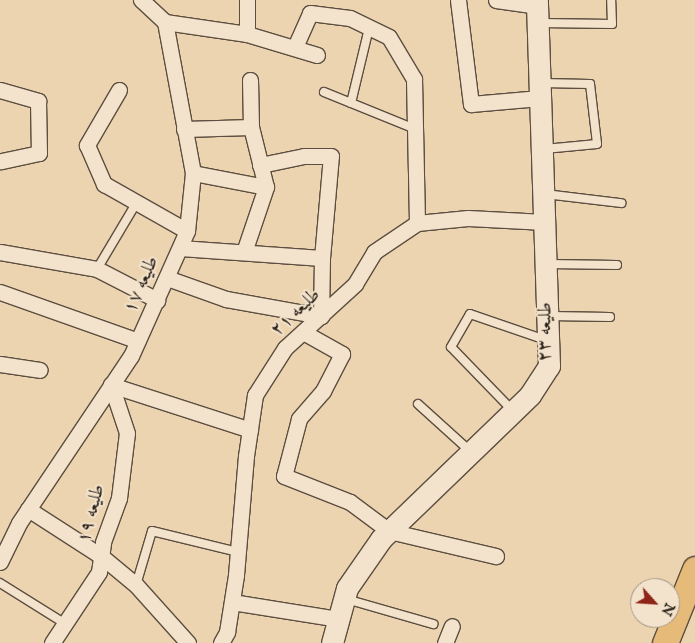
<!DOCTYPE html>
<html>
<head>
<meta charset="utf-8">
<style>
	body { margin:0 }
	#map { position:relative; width:695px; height:643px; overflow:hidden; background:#ecd4b1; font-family:"IM FELL English",Amiri,serif }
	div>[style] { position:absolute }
	.roads { filter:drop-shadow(1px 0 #5c4e40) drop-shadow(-1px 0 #5c4e40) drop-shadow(0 1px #5c4e40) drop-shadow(0 -1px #5c4e40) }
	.service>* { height:8px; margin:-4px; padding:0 4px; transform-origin:4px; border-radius:4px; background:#f3e3cc }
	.minor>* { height:15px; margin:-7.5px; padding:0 7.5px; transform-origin:7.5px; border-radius:7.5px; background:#f3e3cc }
	.secondary>* { height:21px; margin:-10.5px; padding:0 10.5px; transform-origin:10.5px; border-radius:10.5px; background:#f3e3cc }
	.trunk>* { height:25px; margin:-12.5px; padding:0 12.5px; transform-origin:12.5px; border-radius:12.5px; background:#e6ba78 }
	span { translate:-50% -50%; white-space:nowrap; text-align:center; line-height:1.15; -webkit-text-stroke:4px #f3e3cc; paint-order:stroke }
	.street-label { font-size:19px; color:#2c221a }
	.north { position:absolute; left:630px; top:578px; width:50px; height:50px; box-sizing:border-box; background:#f3e3cc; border:1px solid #a39685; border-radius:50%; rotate:116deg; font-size:14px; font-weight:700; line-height:20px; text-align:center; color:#2c221a }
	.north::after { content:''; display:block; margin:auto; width:18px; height:22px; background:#8f2418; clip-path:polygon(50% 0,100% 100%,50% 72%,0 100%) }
</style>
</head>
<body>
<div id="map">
	<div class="roads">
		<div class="service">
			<div style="left:540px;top:23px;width:72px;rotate:0.8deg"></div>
			<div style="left:612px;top:24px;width:24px;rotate:-92deg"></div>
			<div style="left:542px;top:83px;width:48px;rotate:1.2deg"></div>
			<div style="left:590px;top:84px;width:60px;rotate:83.3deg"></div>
			<div style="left:597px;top:144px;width:53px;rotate:174.6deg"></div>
			<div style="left:324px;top:92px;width:98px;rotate:22.1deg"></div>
			<div style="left:351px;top:103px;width:77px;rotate:-76.5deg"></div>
			<div style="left:545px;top:194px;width:77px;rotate:6.8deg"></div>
			<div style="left:548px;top:264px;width:69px;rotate:0.8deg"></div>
			<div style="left:97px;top:269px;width:78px;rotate:-59.2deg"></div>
			<div style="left:549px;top:316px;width:61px;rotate:0.9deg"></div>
			<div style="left:418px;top:404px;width:70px;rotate:42.1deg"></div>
			<div style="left:513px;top:411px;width:89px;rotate:-134.1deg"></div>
			<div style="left:451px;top:347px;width:38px;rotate:-60deg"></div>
			<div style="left:470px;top:314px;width:80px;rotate:18.9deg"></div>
			<div style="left:0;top:583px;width:75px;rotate:32deg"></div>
			<div style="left:136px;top:585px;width:56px;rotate:-73.5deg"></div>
			<div style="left:152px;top:531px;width:89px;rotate:13.7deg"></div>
			<div style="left:346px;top:599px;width:91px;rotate:16deg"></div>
		</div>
		<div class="minor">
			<div style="left:247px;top:0;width:34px;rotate:90deg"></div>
			<div style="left:458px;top:0;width:105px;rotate:82.9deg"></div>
			<div style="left:471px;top:104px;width:69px;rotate:-5deg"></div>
			<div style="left:496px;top:0;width:41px;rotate:8.3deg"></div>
			<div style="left:165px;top:22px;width:83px;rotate:8.3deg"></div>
			<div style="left:247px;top:34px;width:73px;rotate:16.7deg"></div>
			<div style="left:295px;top:47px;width:37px;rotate:-66deg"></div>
			<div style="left:310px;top:13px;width:40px;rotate:7.1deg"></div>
			<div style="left:350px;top:18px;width:43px;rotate:26deg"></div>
			<div style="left:389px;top:37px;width:49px;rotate:59.2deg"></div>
			<div style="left:414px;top:79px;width:144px;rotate:88.8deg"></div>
			<div style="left:0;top:90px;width:40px;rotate:16deg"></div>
			<div style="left:38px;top:101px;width:52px;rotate:88.9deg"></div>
			<div style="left:39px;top:153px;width:40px;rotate:168deg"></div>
			<div style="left:119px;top:90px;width:64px;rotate:120.2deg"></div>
			<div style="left:87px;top:145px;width:43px;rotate:66.4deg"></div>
			<div style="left:104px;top:184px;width:95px;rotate:29.5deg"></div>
			<div style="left:184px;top:129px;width:67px;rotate:-1.7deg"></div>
			<div style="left:193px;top:173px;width:74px;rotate:10.9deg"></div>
			<div style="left:180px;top:248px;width:142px;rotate:4deg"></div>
			<div style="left:0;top:252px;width:98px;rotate:9.9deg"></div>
			<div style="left:97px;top:269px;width:68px;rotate:27.3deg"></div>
			<div style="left:244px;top:252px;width:69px;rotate:-71.3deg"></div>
			<div style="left:266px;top:187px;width:62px;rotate:-104deg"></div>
			<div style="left:251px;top:127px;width:47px;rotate:-91.2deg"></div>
			<div style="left:167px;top:278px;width:63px;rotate:19.6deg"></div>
			<div style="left:226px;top:299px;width:97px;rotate:10.1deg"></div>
			<div style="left:321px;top:316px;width:58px;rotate:-89deg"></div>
			<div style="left:322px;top:258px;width:102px;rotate:-85deg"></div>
			<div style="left:331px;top:156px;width:27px;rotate:180deg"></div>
			<div style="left:304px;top:156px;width:45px;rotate:168.4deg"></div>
			<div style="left:0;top:292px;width:146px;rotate:19.5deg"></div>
			<div style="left:303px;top:332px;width:45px;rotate:29.4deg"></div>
			<div style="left:342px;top:354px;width:42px;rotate:117.2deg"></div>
			<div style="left:323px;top:391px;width:37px;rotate:131deg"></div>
			<div style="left:299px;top:419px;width:59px;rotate:104.7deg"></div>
			<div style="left:284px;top:476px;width:71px;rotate:21.5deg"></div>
			<div style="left:350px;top:502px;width:49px;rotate:36.6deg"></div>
			<div style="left:389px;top:531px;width:110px;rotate:13.2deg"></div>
			<div style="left:0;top:364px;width:40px;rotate:8.5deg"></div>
			<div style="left:111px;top:385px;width:146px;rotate:17.9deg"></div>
			<div style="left:28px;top:509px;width:87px;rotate:32.8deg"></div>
			<div style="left:101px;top:556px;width:45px;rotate:39.6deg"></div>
			<div style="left:136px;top:585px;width:78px;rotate:48.1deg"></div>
			<div style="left:0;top:562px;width:43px;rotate:-64deg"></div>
			<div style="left:19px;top:523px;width:201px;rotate:-56.2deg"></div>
			<div style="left:131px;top:356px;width:137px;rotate:-65.9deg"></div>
			<div style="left:187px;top:231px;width:58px;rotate:-84.1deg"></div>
			<div style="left:193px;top:173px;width:154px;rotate:-100.5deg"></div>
			<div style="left:165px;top:22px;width:33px;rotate:-137deg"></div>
			<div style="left:232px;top:602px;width:107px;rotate:9.1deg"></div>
			<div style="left:52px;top:643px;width:85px;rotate:-56.5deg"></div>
			<div style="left:99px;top:572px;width:30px;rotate:-82deg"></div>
			<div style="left:103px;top:542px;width:47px;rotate:-70deg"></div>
			<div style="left:119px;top:498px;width:65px;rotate:-83deg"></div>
			<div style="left:127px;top:433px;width:51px;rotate:-108.4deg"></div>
			<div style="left:221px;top:643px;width:13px;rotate:-61deg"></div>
			<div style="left:227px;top:632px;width:58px;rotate:-81deg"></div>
			<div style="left:236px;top:575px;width:119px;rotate:-85.2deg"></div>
			<div style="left:246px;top:456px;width:62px;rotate:-81.6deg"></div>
			<div style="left:255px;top:395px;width:56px;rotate:-57.4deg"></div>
			<div style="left:285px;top:348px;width:95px;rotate:-42.4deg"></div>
			<div style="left:355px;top:284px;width:37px;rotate:-59deg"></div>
			<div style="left:374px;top:252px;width:52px;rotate:-34deg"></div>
			<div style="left:417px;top:223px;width:51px;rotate:-5.6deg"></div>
			<div style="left:468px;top:218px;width:77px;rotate:3deg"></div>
			<div style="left:445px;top:643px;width:18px;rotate:-68deg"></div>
		</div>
		<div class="secondary">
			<div style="left:332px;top:643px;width:57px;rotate:-74.7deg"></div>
			<div style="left:347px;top:588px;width:60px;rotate:-55.2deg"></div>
			<div style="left:381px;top:539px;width:207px;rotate:-44deg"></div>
			<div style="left:530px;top:395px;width:35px;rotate:-57deg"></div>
			<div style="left:549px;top:366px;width:366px;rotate:-91.9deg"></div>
		</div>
		<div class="trunk">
			<div style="left:665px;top:643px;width:80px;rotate:-67.9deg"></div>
		</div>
	</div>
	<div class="street-label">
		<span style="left:142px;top:285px;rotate:-66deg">طلیعه ۱۷</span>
		<span style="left:296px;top:313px;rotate:-43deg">طلیعه ۲۱</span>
		<span style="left:546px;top:332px;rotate:-89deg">طلیعه ۲۳</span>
		<span style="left:92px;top:514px;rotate:-75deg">طلیعه ۱۹</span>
	</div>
	<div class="north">N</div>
</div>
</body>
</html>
